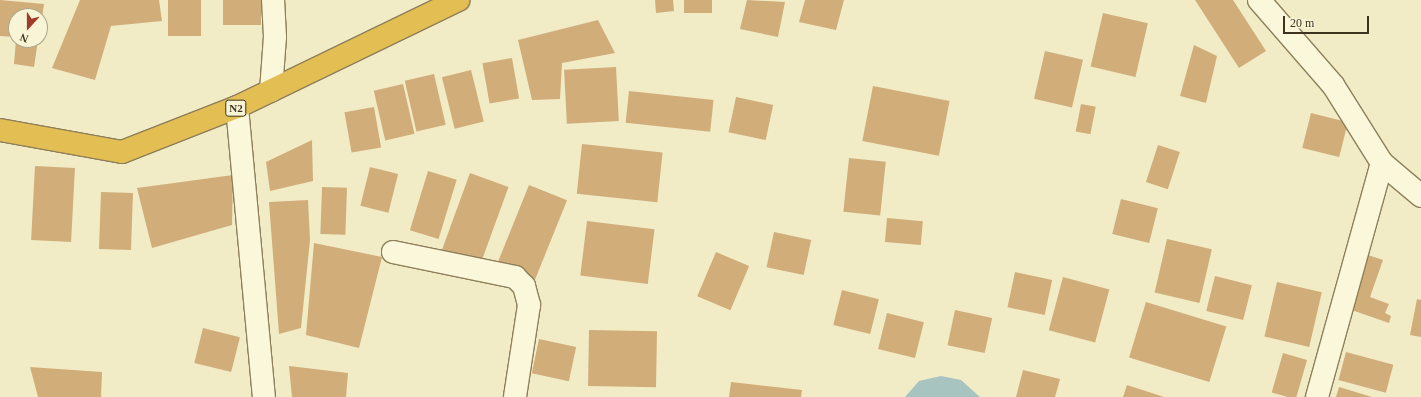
<!DOCTYPE html>
<html>
<head>
<meta charset="utf-8">
<style>
	body { margin:0 }
	#map { position:relative; width:1421px; height:397px; overflow:hidden; background:#f1ecc6; font-family:Georgia,serif }
	div>[style] { position:absolute }
	.water>* { inset:0; background:#a7c4c1 }
	.building>* { inset:0; background:#d1ad7a; transform-origin:0 0 }
	.roads { filter:drop-shadow(1px 0 #8d7f5a) drop-shadow(-1px 0 #8d7f5a) drop-shadow(0 1px #8d7f5a) drop-shadow(0 -1px #8d7f5a) }
	.minor>* { height:22px; margin:-11px; padding:0 11px; transform-origin:11px; border-radius:11px; background:#fbf7da }
	.highway>* { height:22px; margin:-11px; padding:0 11px; transform-origin:11px; border-radius:11px; background:#e3be53 }
	span { translate:-50% -50%; white-space:nowrap; text-align:center; line-height:1.15; -webkit-text-stroke:3px #f8f4d6; paint-order:stroke }
	.shield-label span { padding:1px 3px; background:#f8f4d6; border:1px solid; border-radius:3px; -webkit-text-stroke-width:0 }
	.shield-label { font-size:11px; color:#3d331f; font-weight:700 }
	.north { position:absolute; left:8px; top:8px; width:40px; height:40px; box-sizing:border-box; background:#f8f4d6; border:1px solid #ada78d; border-radius:50%; rotate:201deg; font-size:11px; font-weight:700; line-height:16px; text-align:center; color:#3d331f }
	.north::after { content:''; display:block; margin:auto; width:14px; height:18px; background:#a03b27; clip-path:polygon(50% 0,100% 100%,50% 72%,0 100%) }
	.scale { position:absolute; left:1283px; top:16px; width:86px; height:18px; box-sizing:border-box; border:2px solid #3d331f; border-top:0; padding-left:5px; font-size:12px; line-height:14px; white-space:nowrap; color:#3d331f; -webkit-text-stroke:3px #f8f4d6; paint-order:stroke }
</style>
</head>
<body>
<div id="map">
	<div class="water">
		<div style="clip-path:polygon(941px 376px,961px 380px,980px 397px,905px 397px,919px 381px)"></div>
	</div>
	<div class="building">
		<div style="clip-path:polygon(0 0,44px 4px,41px 25px,40px 16px,16px 16px,16px 37px,0 36px)"></div>
		<div style="clip-path:polygon(80px 0,159px 0,162px 21px,111px 26px,95px 80px,52px 68px)"></div>
		<div style="left:168px;top:0;width:33px;height:36px"></div>
		<div style="left:223px;top:0;width:38px;height:25px"></div>
		<div style="clip-path:polygon(655px 0,673px 0,674px 11px,656px 13px)"></div>
		<div style="left:684px;top:0;width:28px;height:13px"></div>
		<div style="clip-path:polygon(747px 0,785px 2px,778px 37px,740px 29px)"></div>
		<div style="clip-path:polygon(805px 0,844px 0,836px 30px,799px 22px)"></div>
		<div style="clip-path:polygon(1195px 0,1233px 0,1266px 51px,1239px 68px)"></div>
		<div style="left:1103px;top:13px;width:46px;height:55px;rotate:13deg"></div>
		<div style="clip-path:polygon(598px 20px,615px 53px,562px 63px,560px 99px,532px 100px,518px 40px)"></div>
		<div style="clip-path:polygon(16px 40px,38px 40px,34px 67px,14px 64px)"></div>
		<div style="clip-path:polygon(1194px 45px,1217px 56px,1206px 103px,1180px 96px)"></div>
		<div style="left:1045px;top:51px;width:39px;height:49px;rotate:13deg"></div>
		<div style="left:512px;top:58px;width:41px;height:30px;rotate:80deg"></div>
		<div style="left:616px;top:67px;width:54px;height:52px;rotate:87deg"></div>
		<div style="left:471px;top:70px;width:53px;height:30px;rotate:76deg"></div>
		<div style="left:434px;top:74px;width:52px;height:30px;rotate:77deg"></div>
		<div style="left:403px;top:84px;width:51px;height:30px;rotate:77deg"></div>
		<div style="left:873px;top:86px;width:78px;height:56px;rotate:11deg"></div>
		<div style="left:629px;top:91px;width:85px;height:32px;rotate:6deg"></div>
		<div style="left:736px;top:97px;width:38px;height:36px;rotate:12deg"></div>
		<div style="left:1081px;top:104px;width:15px;height:28px;rotate:11deg"></div>
		<div style="left:374px;top:107px;width:41px;height:30px;rotate:80deg"></div>
		<div style="left:1311px;top:113px;width:38px;height:36px;rotate:14deg"></div>
		<div style="clip-path:polygon(312px 140px,313px 181px,270px 191px,266px 162px)"></div>
		<div style="left:582px;top:144px;width:81px;height:50px;rotate:6deg"></div>
		<div style="left:1158px;top:145px;width:23px;height:39px;rotate:18deg"></div>
		<div style="left:849px;top:158px;width:37px;height:54px;rotate:6deg"></div>
		<div style="left:35px;top:166px;width:40px;height:74px;rotate:3deg"></div>
		<div style="left:370px;top:167px;width:29px;height:40px;rotate:14deg"></div>
		<div style="left:428px;top:171px;width:30px;height:62px;rotate:17deg"></div>
		<div style="left:470px;top:173px;width:41px;height:85px;rotate:20deg"></div>
		<div style="clip-path:polygon(233px 175px,232px 225px,152px 248px,137px 188px)"></div>
		<div style="left:529px;top:185px;width:41px;height:85px;rotate:22deg"></div>
		<div style="left:322px;top:187px;width:25px;height:47px;rotate:2deg"></div>
		<div style="left:101px;top:192px;width:32px;height:57px;rotate:2deg"></div>
		<div style="left:1121px;top:199px;width:38px;height:36px;rotate:14deg"></div>
		<div style="clip-path:polygon(308px 200px,310px 240px,301px 328px,279px 334px,269px 202px)"></div>
		<div style="left:887px;top:218px;width:36px;height:24px;rotate:5deg"></div>
		<div style="left:587px;top:221px;width:68px;height:55px;rotate:7deg"></div>
		<div style="left:774px;top:232px;width:38px;height:36px;rotate:12deg"></div>
		<div style="left:1167px;top:239px;width:46px;height:55px;rotate:13deg"></div>
		<div style="clip-path:polygon(314px 243px,382px 257px,359px 348px,306px 335px)"></div>
		<div style="left:716px;top:252px;width:36px;height:48px;rotate:23deg"></div>
		<div style="clip-path:polygon(1362px 253px,1383px 260px,1370px 297px,1389px 304px,1385px 313px,1391px 316px,1389px 323px,1343px 307px)"></div>
		<div style="left:1015px;top:272px;width:38px;height:36px;rotate:12deg"></div>
		<div style="left:1215px;top:276px;width:38px;height:36px;rotate:14deg"></div>
		<div style="left:1063px;top:277px;width:48px;height:55px;rotate:15deg"></div>
		<div style="left:1277px;top:282px;width:46px;height:56px;rotate:13deg"></div>
		<div style="left:842px;top:290px;width:38px;height:36px;rotate:14deg"></div>
		<div style="clip-path:polygon(1417px 299px,1421px 300px,1421px 337px,1410px 335px)"></div>
		<div style="left:1146px;top:302px;width:84px;height:58px;rotate:17deg"></div>
		<div style="left:955px;top:310px;width:38px;height:36px;rotate:12deg"></div>
		<div style="left:887px;top:313px;width:38px;height:37px;rotate:14deg"></div>
		<div style="left:203px;top:328px;width:38px;height:36px;rotate:14deg"></div>
		<div style="left:589px;top:330px;width:68px;height:56px;rotate:1deg"></div>
		<div style="left:539px;top:339px;width:38px;height:35px;rotate:12deg"></div>
		<div style="left:1346px;top:352px;width:49px;height:29px;rotate:15deg"></div>
		<div style="left:1283px;top:353px;width:25px;height:41px;rotate:16deg"></div>
		<div style="clip-path:polygon(289px 366px,348px 373px,346px 397px,292px 397px)"></div>
		<div style="clip-path:polygon(30px 367px,102px 372px,101px 397px,38px 397px)"></div>
		<div style="clip-path:polygon(1023px 370px,1060px 379px,1055px 397px,1016px 397px)"></div>
		<div style="clip-path:polygon(731px 382px,802px 390px,801px 397px,729px 397px)"></div>
		<div style="clip-path:polygon(1127px 385px,1164px 397px,1123px 397px)"></div>
		<div style="clip-path:polygon(1339px 387px,1372px 397px,1336px 397px)"></div>
	</div>
	<div class="roads">
		<div class="minor">
			<div style="left:1259px;top:0;width:113px;rotate:49deg"></div>
			<div style="left:1333px;top:85px;width:92px;rotate:57.9deg"></div>
			<div style="left:1382px;top:163px;width:51px;rotate:40.2deg"></div>
			<div style="left:271px;top:91px;width:54px;rotate:-85.8deg"></div>
			<div style="left:275px;top:37px;width:37px;rotate:-93deg"></div>
			<div style="left:237px;top:107px;width:291px;rotate:84.7deg"></div>
			<div style="left:393px;top:252px;width:125px;rotate:11.6deg"></div>
			<div style="left:515px;top:277px;width:13px;rotate:45deg"></div>
			<div style="left:524px;top:286px;width:20px;rotate:75deg"></div>
			<div style="left:529px;top:305px;width:93px;rotate:98.7deg"></div>
			<div style="left:1317px;top:397px;width:243px;rotate:-74.5deg"></div>
		</div>
		<div class="highway">
			<div style="left:0;top:130px;width:124px;rotate:10.2deg"></div>
			<div style="left:122px;top:152px;width:123px;rotate:-21.4deg"></div>
			<div style="left:237px;top:107px;width:246px;rotate:-25.8deg"></div>
		</div>
	</div>
	<div class="shield-label">
		<span style="left:236px;top:108px">N2</span>
	</div>
	<div class="north">N</div>
	<div class="scale">20 m</div>
</div>
</body>
</html>
